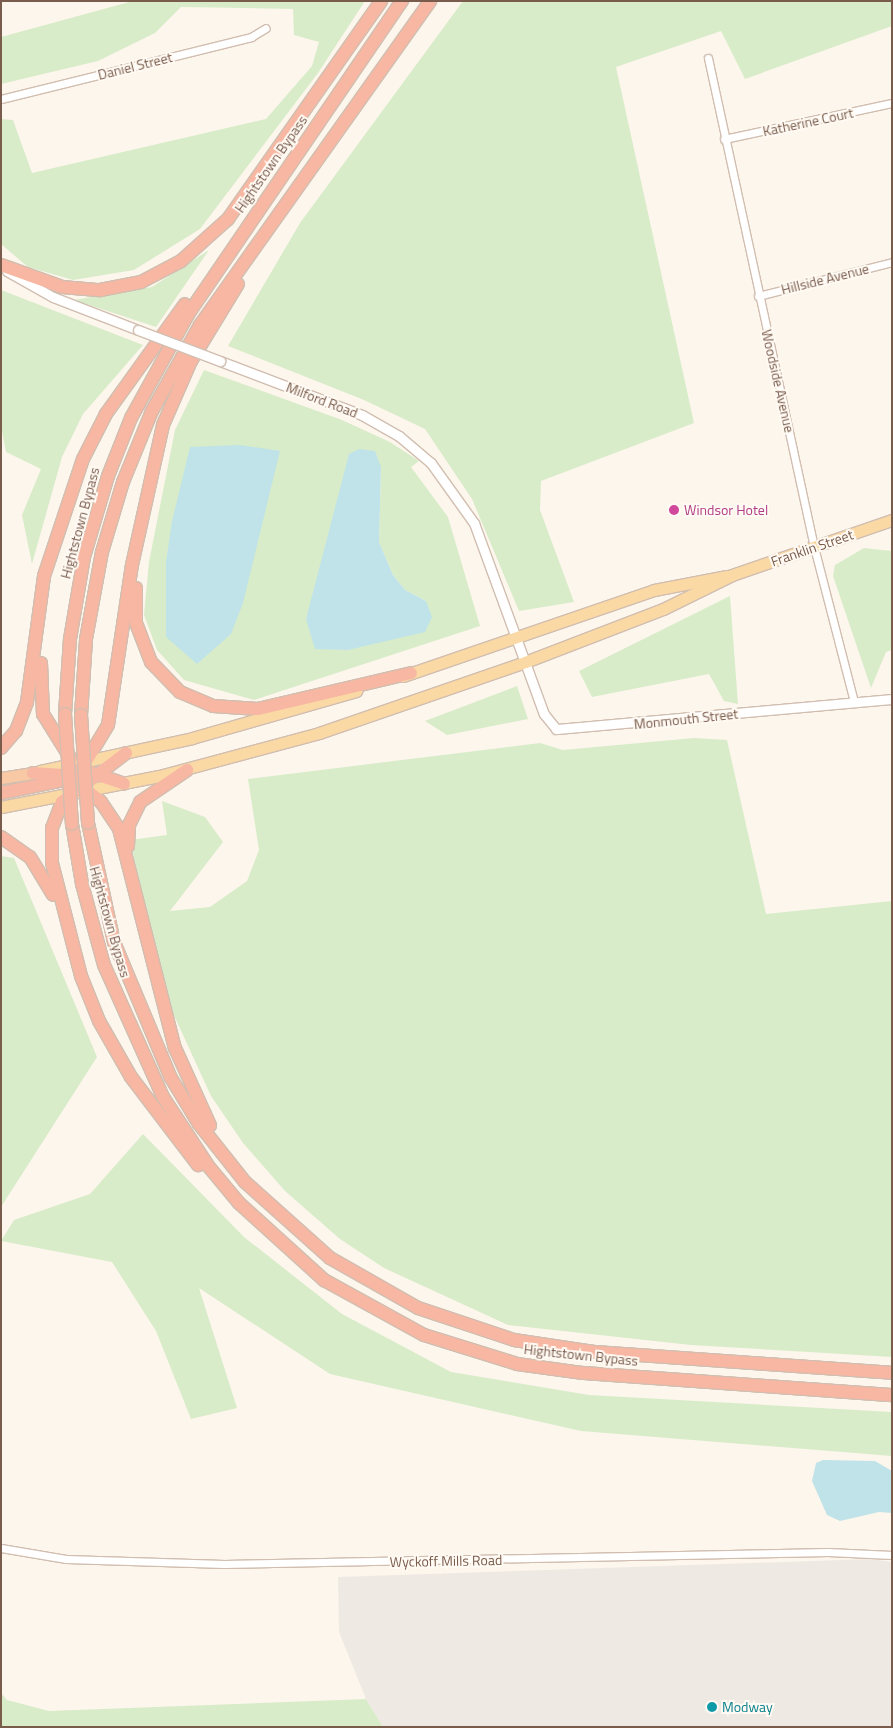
<!DOCTYPE html>
<html>
<head>
<meta charset="utf-8">
<style>
	body { margin:0 }
	#map { position:relative; width:893px; height:1728px; overflow:hidden; background:#fdf6ec; font-family:"Titillium Web",sans-serif }
	div>[style] { position:absolute }
	.industrial>* { inset:0; background:#efe9e4 }
	.green>* { inset:0; background:#d8ecc9 }
	.water>* { inset:0; background:#bfe3e8 }
	.roads { filter:drop-shadow(1px 0 #d1beb0) drop-shadow(-1px 0 #d1beb0) drop-shadow(0 1px #d1beb0) drop-shadow(0 -1px #d1beb0) }
	.minor>* { height:7px; margin:-3.5px; padding:0 3.5px; transform-origin:3.5px; border-radius:3.5px; background:#fff }
	.tertiary>* { height:9px; margin:-4.5px; padding:0 4.5px; transform-origin:4.5px; border-radius:4.5px; background:#fff }
	.primary>* { height:11px; margin:-5.5px; padding:0 5.5px; transform-origin:5.5px; border-radius:5.5px; background:#fbd9a5 }
	.trunk>* { height:11px; margin:-5.5px; padding:0 5.5px; transform-origin:5.5px; border-radius:5.5px; background:#f9c8a4 }
	.motorway>* { height:12px; margin:-6px; padding:0 6px; transform-origin:6px; border-radius:6px; background:#f7b7a3 }
	.bridges { filter:drop-shadow(1px 0 #d1beb0) drop-shadow(-1px 0 #d1beb0) drop-shadow(0 1px #d1beb0) drop-shadow(0 -1px #d1beb0) }
	.tertiary-bridge>* { height:9px; margin:-4.5px; padding:0 4.5px; transform-origin:4.5px; border-radius:4.5px; background:#fff }
	.motorway-bridge>* { height:12px; margin:-6px; padding:0 6px; transform-origin:6px; border-radius:6px; background:#f7b7a3 }
	.dots>* { width:14px; height:14px; translate:-50% -50%; box-sizing:border-box; border:2px solid #fffaf3; border-radius:50% }
	span { translate:-50% -50%; white-space:nowrap; text-align:center; line-height:1.15; -webkit-text-stroke:4px #fffaf3; paint-order:stroke }
	.street-label { font-size:14px; color:#7a5c4d }
	.hotel-label { font-size:14px; color:#b23c85 }
	.left { translate:0 -50%; text-align:left }
	.culture-label { font-size:14px; color:#0d838f }
	.frame { position:absolute; inset:0; border:2px solid #7a5c4d; pointer-events:none }
</style>
</head>
<body>
<div id="map">
	<div class="industrial">
		<div style="clip-path:polygon(871px 1559px,892px 1562px,892px 1727px,383px 1727px,366px 1699px,339px 1632px,338px 1577px)"></div>
	</div>
	<div class="green">
		<div style="clip-path:polygon(133px 1px,365px 1px,318px 73px,200px 229px,134px 270px,73px 280px,28px 267px,1px 244px,1px 119px,13px 120px,32px 173px,266px 119px,312px 66px,319px 42px,294px 35px,293px 9px,181px 7px,155px 33px,98px 61px,1px 84px,1px 37px)"></div>
		<div style="clip-path:polygon(463px 1px,892px 1px,892px 26px,745px 79px,721px 31px,616px 67px,694px 423px,541px 481px,540px 510px,574px 602px,519px 611px,472px 499px,425px 429px,364px 400px,228px 346px,300px 223px)"></div>
		<div style="clip-path:polygon(209px 250px,156px 327px,74px 300px,152px 287px)"></div>
		<div style="clip-path:polygon(1px 290px,143px 345px,83px 414px,62px 457px,32px 564px,22px 515px,41px 469px,6px 452px,1px 426px)"></div>
		<div style="clip-path:polygon(evenodd,204px 370px,342px 420px,390px 442px,419px 461px,411px 467px,448px 517px,480px 626px,254px 700px,184px 680px,157px 650px,144px 615px,149px 562px,175px 430px,204px 370px,381px 467px,379px 542px,393px 575px,405px 590px,426px 601px,306px 619px,381px 467px,204px 370px,184px 473px,231px 634px,217px 645px,170px 542px,184px 473px)"></div>
		<div style="clip-path:polygon(864px 548px,892px 551px,892px 650px,886px 652px,871px 688px,833px 576px,835px 565px)"></div>
		<div style="clip-path:polygon(730px 596px,738px 704px,724px 701px,709px 674px,592px 697px,579px 671px)"></div>
		<div style="clip-path:polygon(517px 686px,528px 719px,447px 735px,425px 721px)"></div>
		<div style="clip-path:polygon(694px 738px,727px 740px,766px 914px,892px 901px,892px 1357px,691px 1345px,508px 1325px,384px 1268px,340px 1239px,285px 1191px,243px 1143px,211px 1096px,166px 998px,130px 840px,167px 835px,162px 801px,205px 817px,223px 842px,170px 911px,210px 907px,247px 881px,259px 850px,248px 779px,540px 743px,563px 750px)"></div>
		<div style="clip-path:polygon(1px 856px,14px 858px,97px 1057px,1px 1207px)"></div>
		<div style="clip-path:polygon(143px 1134px,244px 1237px,342px 1314px,451px 1372px,589px 1395px,892px 1412px,892px 1456px,581px 1431px,330px 1374px,199px 1288px,237px 1408px,191px 1419px,156px 1331px,112px 1262px,1px 1241px,14px 1220px,90px 1194px)"></div>
		<div style="clip-path:polygon(1px 1693px,7px 1700px,49px 1711px,366px 1699px,383px 1727px,1px 1727px)"></div>
	</div>
	<div class="water">
		<div style="clip-path:polygon(240px 445px,280px 451px,243px 603px,231px 634px,197px 664px,166px 637px,166px 562px,172px 521px,190px 447px)"></div>
		<div style="clip-path:polygon(359px 449px,375px 451px,381px 467px,379px 542px,393px 575px,405px 590px,426px 601px,432px 617px,425px 632px,348px 650px,315px 649px,306px 619px,349px 454px)"></div>
		<div style="clip-path:polygon(823px 1460px,875px 1461px,892px 1471px,892px 1513px,879px 1512px,840px 1521px,827px 1515px,812px 1481px,816px 1463px)"></div>
	</div>
	<div class="roads">
		<div class="minor">
			<div style="left:708px;top:58px;width:500px;rotate:77.77deg"></div>
			<div style="left:814px;top:547px;width:160px;rotate:75.5deg"></div>
			<div style="left:1px;top:99px;width:258px;rotate:-13.9deg"></div>
			<div style="left:251px;top:37px;width:17px;rotate:-31deg"></div>
			<div style="left:724px;top:139px;width:172px;rotate:-12.1deg"></div>
			<div style="left:758px;top:296px;width:138px;rotate:-14.2deg"></div>
			<div style="left:1px;top:1548px;width:66px;rotate:9.6deg"></div>
			<div style="left:66px;top:1559px;width:158px;rotate:1.8deg"></div>
			<div style="left:224px;top:1564px;width:604px;rotate:-1.14deg"></div>
			<div style="left:828px;top:1552px;width:64px;rotate:2.7deg"></div>
		</div>
		<div class="tertiary">
			<div style="left:7px;top:271px;width:53px;rotate:29.5deg"></div>
			<div style="left:53px;top:297px;width:91px;rotate:21.2deg"></div>
			<div style="left:220px;top:361px;width:152px;rotate:20.8deg"></div>
			<div style="left:362px;top:415px;width:43px;rotate:29.6deg"></div>
			<div style="left:399px;top:436px;width:42px;rotate:40.2deg"></div>
			<div style="left:431px;top:463px;width:74px;rotate:54.4deg"></div>
			<div style="left:474px;top:523px;width:203px;rotate:69.9deg"></div>
			<div style="left:544px;top:714px;width:19px;rotate:51deg"></div>
			<div style="left:556px;top:729px;width:337px;rotate:-5.1deg"></div>
		</div>
		<div class="primary">
			<div style="left:403px;top:676px;width:265px;rotate:-18.9deg"></div>
			<div style="left:654px;top:590px;width:73px;rotate:-11deg"></div>
			<div style="left:40px;top:771px;width:156px;rotate:-12.2deg"></div>
			<div style="left:192px;top:738px;width:171px;rotate:-16deg"></div>
			<div style="left:1px;top:807px;width:161px;rotate:-11.1deg"></div>
			<div style="left:159px;top:776px;width:166px;rotate:-15deg"></div>
			<div style="left:319px;top:733px;width:218px;rotate:-19deg"></div>
			<div style="left:525px;top:662px;width:148px;rotate:-21deg"></div>
			<div style="left:663px;top:609px;width:77px;rotate:-26.2deg"></div>
			<div style="left:732px;top:575px;width:169px;rotate:-19deg"></div>
		</div>
		<div class="trunk">
			<div style="left:1px;top:778px;width:32px;rotate:-9deg"></div>
		</div>
		<div class="motorway">
			<div style="left:1px;top:265px;width:65px;rotate:19.8deg"></div>
			<div style="left:62px;top:287px;width:38px;rotate:5deg"></div>
			<div style="left:100px;top:290px;width:42px;rotate:-11deg"></div>
			<div style="left:141px;top:282px;width:45px;rotate:-27.7deg"></div>
			<div style="left:181px;top:261px;width:63px;rotate:-41.8deg"></div>
			<div style="left:228px;top:219px;width:266px;rotate:-54.9deg"></div>
			<div style="left:136px;top:588px;width:35px;rotate:90deg"></div>
			<div style="left:136px;top:623px;width:42px;rotate:69deg"></div>
			<div style="left:151px;top:662px;width:42px;rotate:46deg"></div>
			<div style="left:180px;top:692px;width:36px;rotate:23deg"></div>
			<div style="left:213px;top:706px;width:45px;rotate:3.8deg"></div>
			<div style="left:258px;top:709px;width:157px;rotate:-13.2deg"></div>
			<div style="left:41px;top:663px;width:51px;rotate:87.8deg"></div>
			<div style="left:43px;top:714px;width:53px;rotate:58.1deg"></div>
			<div style="left:65px;top:714px;width:75px;rotate:-86.2deg"></div>
			<div style="left:70px;top:639px;width:83px;rotate:-80.3deg"></div>
			<div style="left:84px;top:557px;width:84px;rotate:-73.5deg"></div>
			<div style="left:108px;top:476px;width:62px;rotate:-68.4deg"></div>
			<div style="left:131px;top:418px;width:120px;rotate:-61.1deg"></div>
			<div style="left:189px;top:313px;width:378px;rotate:-55.7deg"></div>
			<div style="left:81px;top:715px;width:76px;rotate:-86.2deg"></div>
			<div style="left:86px;top:639px;width:88px;rotate:-79.6deg"></div>
			<div style="left:102px;top:552px;width:73px;rotate:-73.3deg"></div>
			<div style="left:123px;top:482px;width:77px;rotate:-67.8deg"></div>
			<div style="left:152px;top:411px;width:98px;rotate:-60.8deg"></div>
			<div style="left:200px;top:325px;width:397px;rotate:-54.6deg"></div>
			<div style="left:1px;top:748px;width:23px;rotate:-49deg"></div>
			<div style="left:16px;top:731px;width:31px;rotate:-69deg"></div>
			<div style="left:27px;top:702px;width:127px;rotate:-82.3deg"></div>
			<div style="left:44px;top:576px;width:123px;rotate:-71.6deg"></div>
			<div style="left:83px;top:459px;width:51px;rotate:-62.9deg"></div>
			<div style="left:106px;top:414px;width:135px;rotate:-54.3deg"></div>
			<div style="left:126px;top:753px;width:81px;rotate:142.6deg"></div>
			<div style="left:62px;top:802px;width:28px;rotate:111deg"></div>
			<div style="left:52px;top:828px;width:35px;rotate:90deg"></div>
			<div style="left:52px;top:863px;width:117px;rotate:75.6deg"></div>
			<div style="left:81px;top:976px;width:48px;rotate:68.2deg"></div>
			<div style="left:99px;top:1021px;width:64px;rotate:60.3deg"></div>
			<div style="left:131px;top:1077px;width:111px;rotate:52.7deg"></div>
			<div style="left:87px;top:771px;width:39px;rotate:19deg"></div>
			<div style="left:33px;top:773px;width:26px;rotate:4deg"></div>
			<div style="left:59px;top:775px;width:23px;rotate:25deg"></div>
			<div style="left:80px;top:785px;width:27px;rotate:39deg"></div>
			<div style="left:101px;top:802px;width:32px;rotate:56deg"></div>
			<div style="left:119px;top:829px;width:226px;rotate:75.7deg"></div>
			<div style="left:175px;top:1048px;width:85px;rotate:65.6deg"></div>
			<div style="left:1px;top:793px;width:69px;rotate:-11.6deg"></div>
			<div style="left:69px;top:779px;width:23px;rotate:-45deg"></div>
			<div style="left:85px;top:763px;width:44px;rotate:-58.8deg"></div>
			<div style="left:108px;top:725px;width:162px;rotate:-81.5deg"></div>
			<div style="left:132px;top:565px;width:143px;rotate:-77.5deg"></div>
			<div style="left:163px;top:425px;width:70px;rotate:-66.4deg"></div>
			<div style="left:191px;top:361px;width:90px;rotate:-58.6deg"></div>
			<div style="left:88px;top:823px;width:122px;rotate:77.7deg"></div>
			<div style="left:114px;top:942px;width:147px;rotate:67.3deg"></div>
			<div style="left:171px;top:1078px;width:54px;rotate:58.7deg"></div>
			<div style="left:199px;top:1124px;width:74px;rotate:51.6deg"></div>
			<div style="left:245px;top:1182px;width:114px;rotate:41.8deg"></div>
			<div style="left:330px;top:1258px;width:101px;rotate:29.6deg"></div>
			<div style="left:418px;top:1308px;width:101px;rotate:18.4deg"></div>
			<div style="left:514px;top:1340px;width:81px;rotate:8.5deg"></div>
			<div style="left:594px;top:1352px;width:299px;rotate:4deg"></div>
			<div style="left:72px;top:824px;width:61px;rotate:80.5deg"></div>
			<div style="left:82px;top:884px;width:84px;rotate:74.8deg"></div>
			<div style="left:104px;top:965px;width:145px;rotate:65.9deg"></div>
			<div style="left:163px;top:1097px;width:84px;rotate:56.7deg"></div>
			<div style="left:209px;top:1167px;width:47px;rotate:50.2deg"></div>
			<div style="left:239px;top:1203px;width:115px;rotate:42.2deg"></div>
			<div style="left:324px;top:1280px;width:114px;rotate:28.8deg"></div>
			<div style="left:424px;top:1335px;width:97px;rotate:17.3deg"></div>
			<div style="left:517px;top:1364px;width:67px;rotate:7.8deg"></div>
			<div style="left:583px;top:1373px;width:310px;rotate:4.1deg"></div>
			<div style="left:1px;top:837px;width:35px;rotate:35deg"></div>
			<div style="left:30px;top:857px;width:44px;rotate:58.8deg"></div>
			<div style="left:128px;top:846px;width:21px;rotate:-87deg"></div>
			<div style="left:129px;top:825px;width:25px;rotate:-64deg"></div>
			<div style="left:140px;top:802px;width:57px;rotate:-34.2deg"></div>
		</div>
	</div>
	<div class="bridges">
		<div class="tertiary-bridge">
			<div style="left:138px;top:330px;width:88px;rotate:20.7deg"></div>
		</div>
		<div class="motorway-bridge">
			<div style="left:65px;top:714px;width:110px;rotate:86.4deg"></div>
			<div style="left:81px;top:715px;width:108px;rotate:86.3deg"></div>
		</div>
	</div>
	<div class="dots">
		<div style="left:674px;top:510px;background:#d1479c"></div>
		<div style="left:712px;top:1707px;background:#0f9aa8"></div>
	</div>
	<div class="street-label">
		<span style="left:135px;top:66px;rotate:-14deg">Daniel Street</span>
		<span style="left:808px;top:122px;rotate:-12deg">Katherine Court</span>
		<span style="left:271px;top:164px;rotate:-55deg">Hightstown Bypass</span>
		<span style="left:825px;top:279px;rotate:-14deg">Hillside Avenue</span>
		<span style="left:778px;top:381px;rotate:77deg">Woodside Avenue</span>
		<span style="left:322px;top:400px;rotate:21deg">Milford Road</span>
		<span style="left:80px;top:523px;rotate:-75deg">Hightstown Bypass</span>
		<span style="left:812px;top:548px;rotate:-19deg">Franklin Street</span>
		<span style="left:686px;top:719px;rotate:-6deg">Monmouth Street</span>
		<span style="left:110px;top:922px;rotate:74deg">Hightstown Bypass</span>
		<span style="left:581px;top:1355px;rotate:6deg">Hightstown Bypass</span>
		<span style="left:446px;top:1561px;rotate:-1deg">Wyckoff Mills Road</span>
	</div>
	<div class="hotel-label">
		<span class="left" style="left:684px;top:510px">Windsor Hotel</span>
	</div>
	<div class="culture-label">
		<span class="left" style="left:722px;top:1707px">Modway</span>
	</div>
	<div class="frame"></div>
</div>
</body>
</html>
